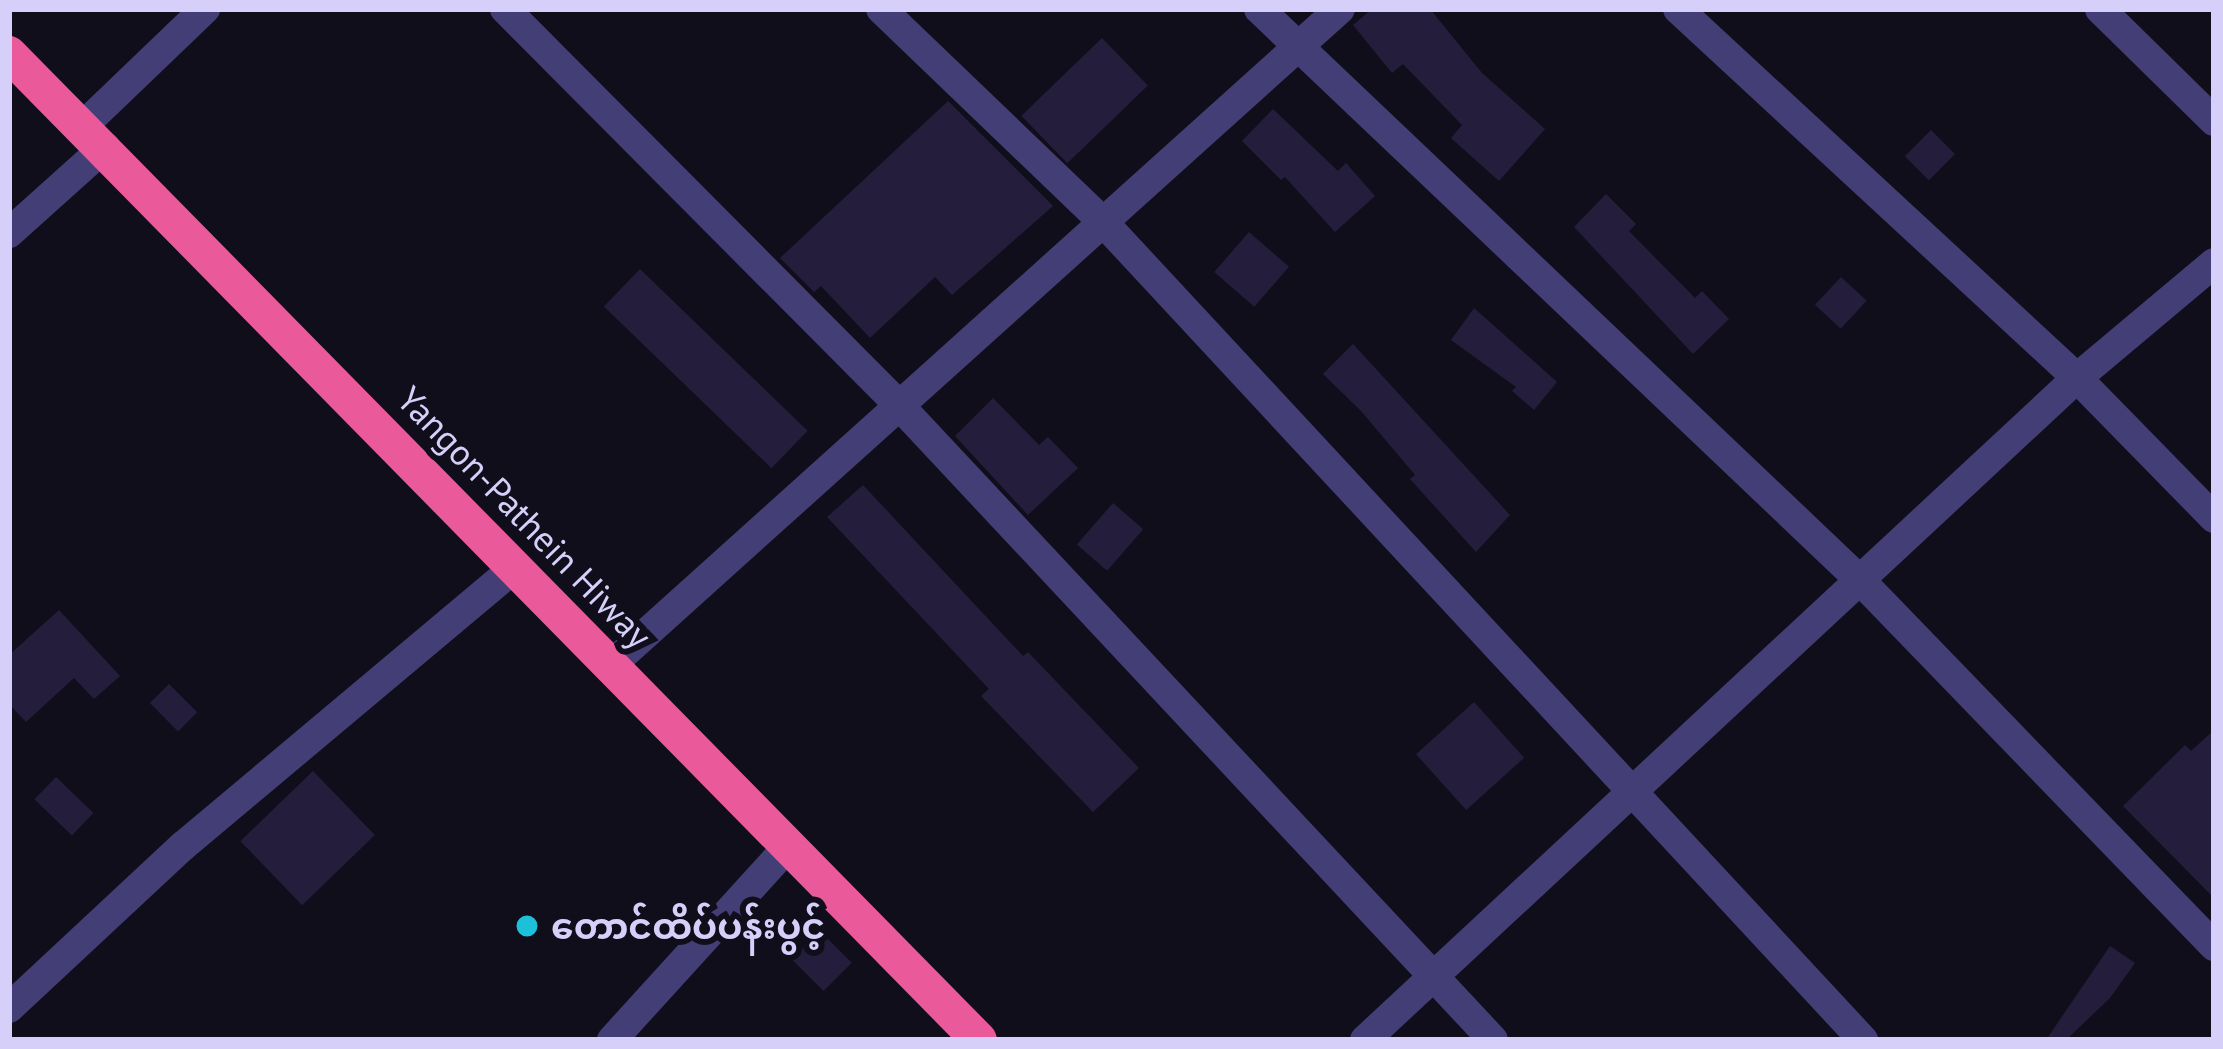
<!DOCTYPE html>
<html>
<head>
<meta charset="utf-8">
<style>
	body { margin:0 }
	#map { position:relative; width:2223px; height:1049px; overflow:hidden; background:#110e1c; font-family:"PT Sans","Noto Sans Myanmar",sans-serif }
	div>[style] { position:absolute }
	.building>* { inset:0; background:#241d3b; transform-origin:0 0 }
	.minor>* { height:30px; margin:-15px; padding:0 15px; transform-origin:15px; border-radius:15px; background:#433f76 }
	.highway>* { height:36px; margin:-18px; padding:0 18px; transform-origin:18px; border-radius:18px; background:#ea599a }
	.dots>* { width:33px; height:33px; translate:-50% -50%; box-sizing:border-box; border:6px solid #110e1c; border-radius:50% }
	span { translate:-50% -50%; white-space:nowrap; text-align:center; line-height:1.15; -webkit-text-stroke:12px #110e1c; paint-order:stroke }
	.street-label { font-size:36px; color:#d6cff9 }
	.poi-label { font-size:36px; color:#d6cff9; font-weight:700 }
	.left { translate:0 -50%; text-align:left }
	.frame { position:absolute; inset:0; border:12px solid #d6cff9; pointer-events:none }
</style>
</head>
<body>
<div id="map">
	<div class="building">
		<div style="clip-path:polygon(1372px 9px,1430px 9px,1482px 73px,1545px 129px,1499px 181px,1451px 138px,1462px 125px,1403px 64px,1392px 73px,1353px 25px)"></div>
		<div style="left:1102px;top:38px;width:66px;height:112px;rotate:46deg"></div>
		<div style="clip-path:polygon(948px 101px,1053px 206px,952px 295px,935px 277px,870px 338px,821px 286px,814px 292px,780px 258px)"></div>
		<div style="clip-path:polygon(1273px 109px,1338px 171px,1346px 163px,1375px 196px,1335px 232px,1285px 177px,1281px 180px,1242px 141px)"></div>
		<div style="left:1931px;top:130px;width:34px;height:37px;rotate:45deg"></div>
		<div style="clip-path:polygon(1606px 194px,1636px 224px,1629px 231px,1695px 298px,1702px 291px,1729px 319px,1693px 354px,1574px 227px)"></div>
		<div style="left:1249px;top:232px;width:53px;height:53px;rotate:41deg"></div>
		<div style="left:640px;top:269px;width:233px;height:52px;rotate:44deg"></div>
		<div style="left:1841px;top:277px;width:35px;height:38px;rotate:43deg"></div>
		<div style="clip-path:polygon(1474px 308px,1557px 382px,1534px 410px,1512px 391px,1516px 387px,1451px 340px)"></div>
		<div style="clip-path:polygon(1353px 344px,1510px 515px,1476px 552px,1410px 479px,1415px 475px,1361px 411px,1323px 374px)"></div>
		<div style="clip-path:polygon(993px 398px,1039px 445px,1048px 437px,1078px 468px,1028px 515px,955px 436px)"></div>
		<div style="clip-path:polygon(863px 485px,1023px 656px,1028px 652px,1139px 768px,1093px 812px,981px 696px,989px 689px,827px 517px)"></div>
		<div style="left:1113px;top:503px;width:40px;height:55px;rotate:41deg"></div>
		<div style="clip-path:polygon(59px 610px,120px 676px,94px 699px,74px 678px,26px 722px,9px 704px,9px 655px)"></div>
		<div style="left:169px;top:684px;width:40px;height:27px;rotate:45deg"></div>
		<div style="left:1474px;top:702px;width:75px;height:78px;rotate:48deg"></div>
		<div style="clip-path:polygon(2214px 730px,2214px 898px,2123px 806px,2185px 745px,2191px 751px)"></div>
		<div style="left:313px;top:771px;width:89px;height:101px;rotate:46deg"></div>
		<div style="left:56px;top:777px;width:52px;height:31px;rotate:44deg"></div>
		<div style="left:820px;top:931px;width:45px;height:40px;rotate:45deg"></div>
		<div style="clip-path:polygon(2110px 946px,2135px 963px,2110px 998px,2066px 1040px,2046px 1040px)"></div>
	</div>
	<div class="minor">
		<div style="left:505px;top:9px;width:556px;rotate:45.15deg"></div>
		<div style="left:897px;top:403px;width:872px;rotate:46.9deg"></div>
		<div style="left:881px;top:9px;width:310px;rotate:43.8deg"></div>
		<div style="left:1105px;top:224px;width:1114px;rotate:47.11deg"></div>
		<div style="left:1259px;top:9px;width:830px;rotate:43.54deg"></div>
		<div style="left:1861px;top:581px;width:508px;rotate:45.96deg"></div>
		<div style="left:1678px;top:9px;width:543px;rotate:42.76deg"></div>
		<div style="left:2077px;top:378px;width:196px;rotate:45.6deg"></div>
		<div style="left:2100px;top:9px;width:160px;rotate:44.5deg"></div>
		<div style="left:84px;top:125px;width:168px;rotate:-43.8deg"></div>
		<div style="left:9px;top:233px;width:129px;rotate:-41.9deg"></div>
		<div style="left:610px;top:666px;width:982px;rotate:-41.99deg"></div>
		<div style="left:9px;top:1008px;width:238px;rotate:-43deg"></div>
		<div style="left:183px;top:846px;width:434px;rotate:-40deg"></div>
		<div style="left:612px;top:1040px;width:260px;rotate:-47.7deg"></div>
		<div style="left:1365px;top:1040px;width:972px;rotate:-42.92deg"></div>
		<div style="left:2077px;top:378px;width:179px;rotate:-40deg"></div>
	</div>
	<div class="highway">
		<div style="left:9px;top:54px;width:1383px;rotate:45.47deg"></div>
	</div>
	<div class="dots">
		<div style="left:527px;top:926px;background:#1cc0d9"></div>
	</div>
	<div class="street-label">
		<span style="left:525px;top:517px;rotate:46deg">Yangon-Pathein Hiway</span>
	</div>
	<div class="poi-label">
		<span class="left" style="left:551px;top:926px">တောင်ထိပ်ပန်းပွင့်</span>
	</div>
	<div class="frame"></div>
</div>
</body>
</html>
